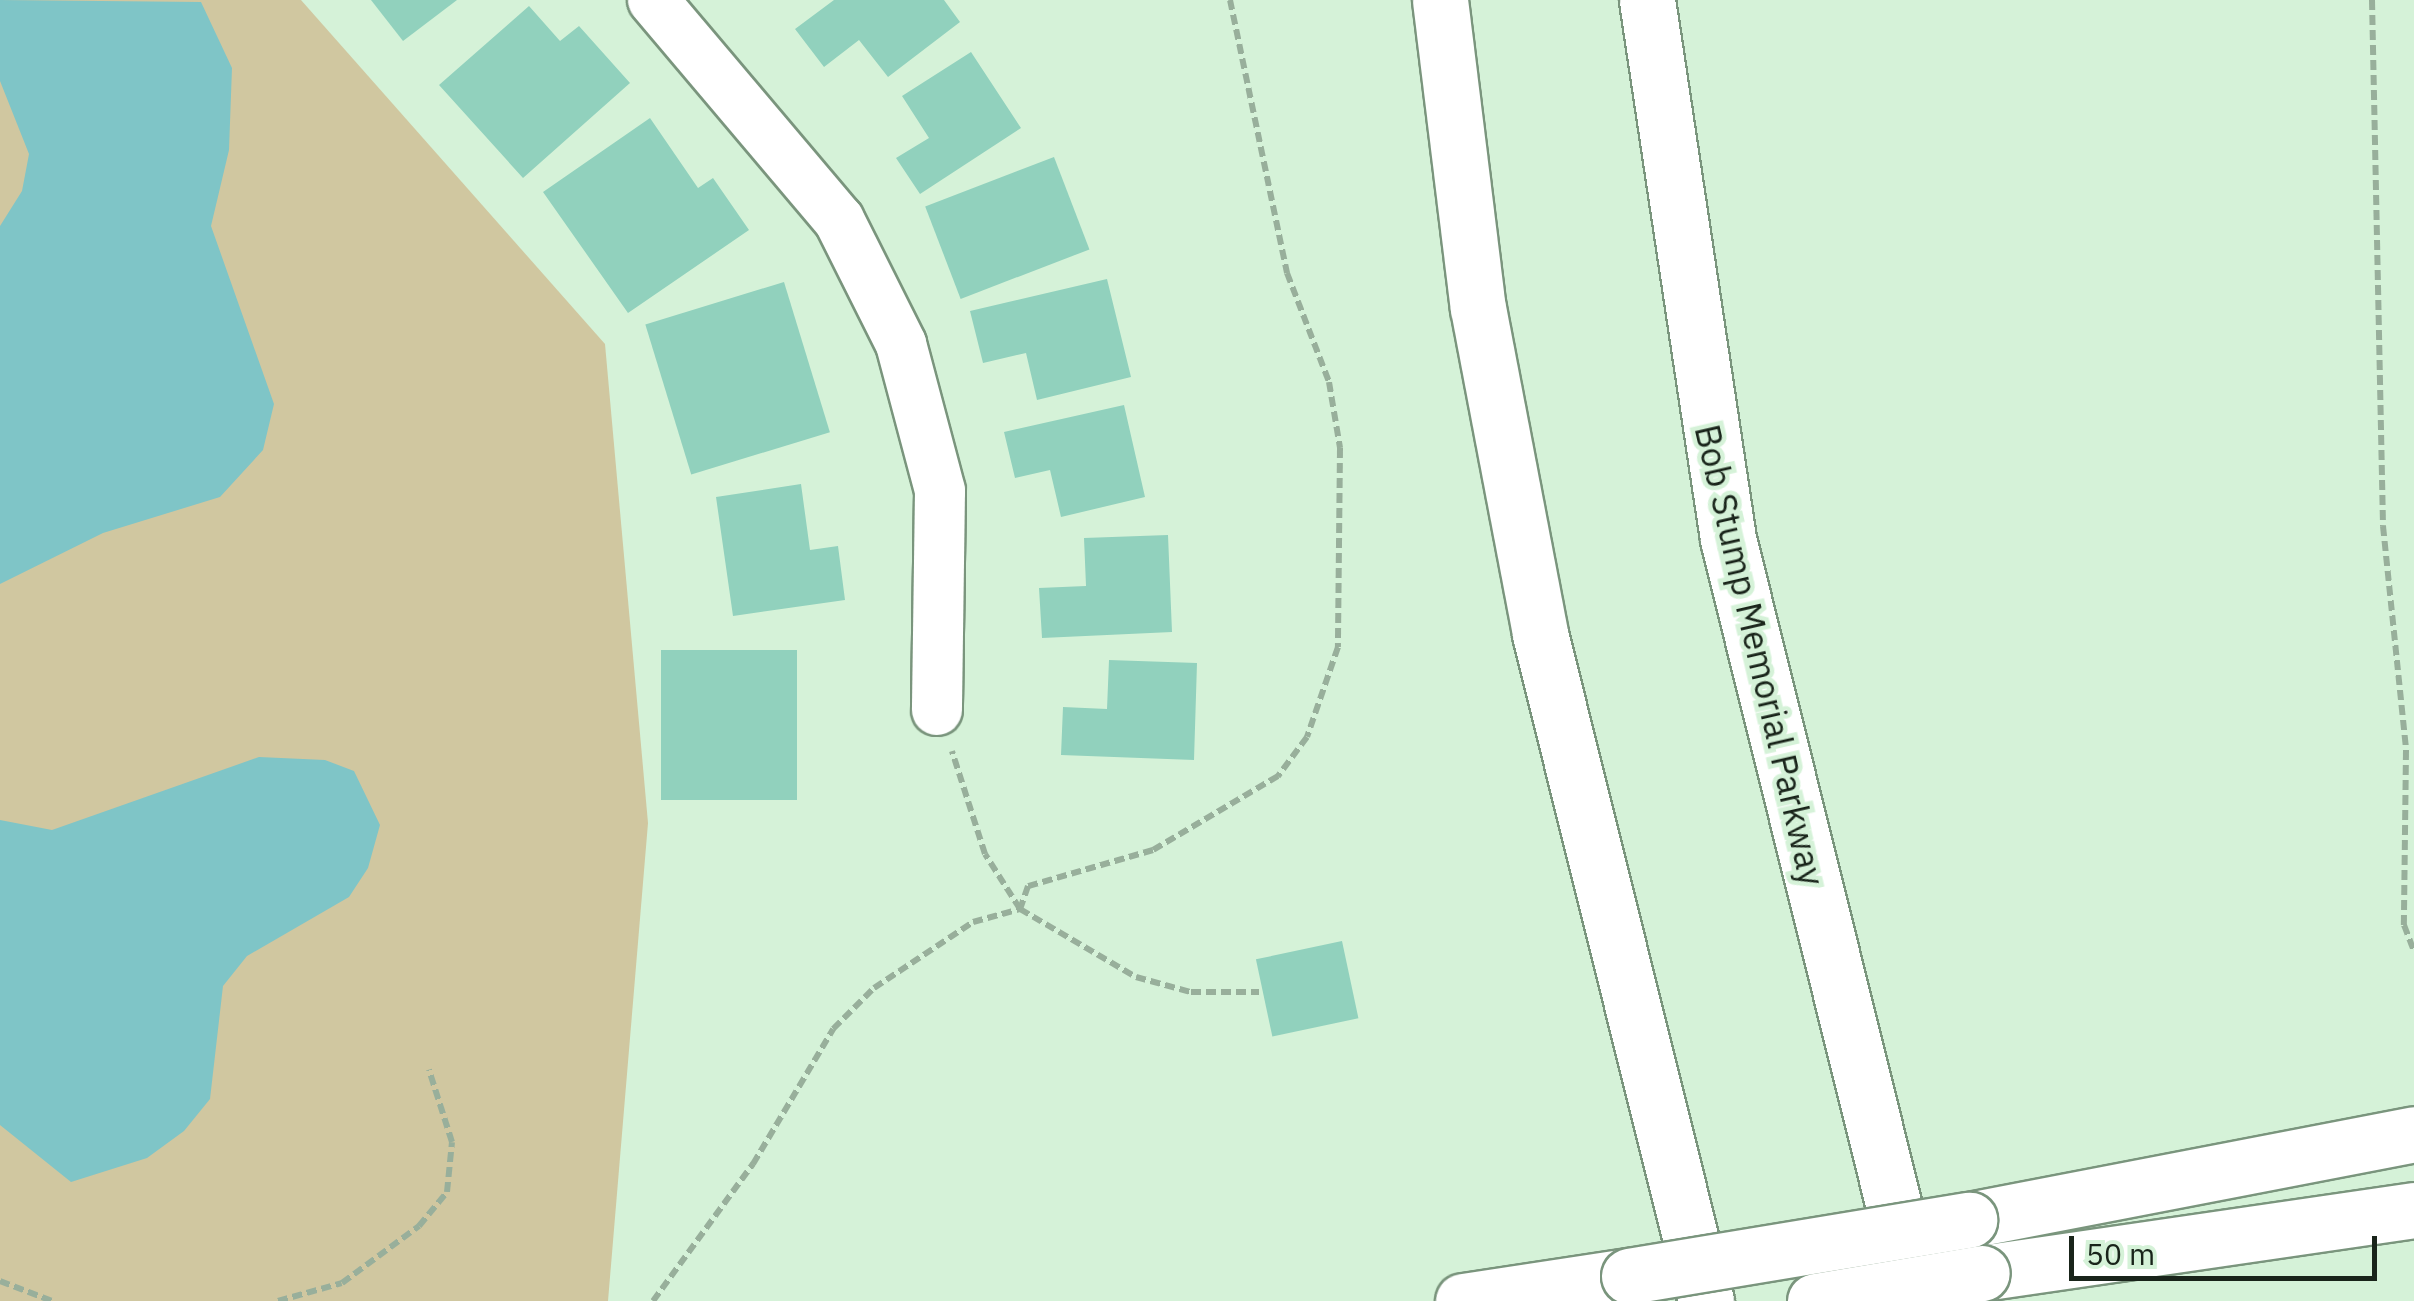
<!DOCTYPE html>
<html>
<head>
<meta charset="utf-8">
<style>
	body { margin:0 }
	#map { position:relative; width:2414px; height:1301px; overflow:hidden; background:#d5f2d8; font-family:"IBM Plex Sans",sans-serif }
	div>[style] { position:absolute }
	.green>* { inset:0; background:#d0c7a0 }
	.water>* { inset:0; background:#7fc5c7 }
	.building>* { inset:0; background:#91d1bd; transform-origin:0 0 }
	.path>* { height:6px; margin-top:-3px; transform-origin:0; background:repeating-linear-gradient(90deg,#98af9b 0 10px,transparent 0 15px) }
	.roads { filter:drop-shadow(2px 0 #7a957d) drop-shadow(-2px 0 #7a957d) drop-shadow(0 2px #7a957d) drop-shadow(0 -2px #7a957d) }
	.street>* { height:50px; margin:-25px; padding:0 25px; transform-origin:25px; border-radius:25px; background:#fff }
	.secondary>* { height:55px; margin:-27.5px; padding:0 27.5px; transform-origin:27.5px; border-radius:27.5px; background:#fff }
	.highway>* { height:55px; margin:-27.5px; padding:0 27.5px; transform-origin:27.5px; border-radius:27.5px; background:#fff }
	.bridges { filter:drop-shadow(2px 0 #7a957d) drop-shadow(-2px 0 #7a957d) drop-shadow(0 2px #7a957d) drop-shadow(0 -2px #7a957d) }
	.secondary-bridge>* { height:55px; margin:-27.5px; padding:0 27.5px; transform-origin:27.5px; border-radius:27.5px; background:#fff }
	span { translate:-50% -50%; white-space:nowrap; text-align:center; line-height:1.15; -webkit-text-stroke:9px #d5f2d8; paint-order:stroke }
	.street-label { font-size:35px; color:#19241a }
	.scale { position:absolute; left:2069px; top:1236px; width:308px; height:45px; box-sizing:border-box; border:5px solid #19241a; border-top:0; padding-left:12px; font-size:30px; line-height:35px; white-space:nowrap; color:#19241a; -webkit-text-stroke:8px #d5f2d8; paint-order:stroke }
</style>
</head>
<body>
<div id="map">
	<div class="green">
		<div style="clip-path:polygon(0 0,301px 0,605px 344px,648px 823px,608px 1301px,0 1301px)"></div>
	</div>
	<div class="water">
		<div style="clip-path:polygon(0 0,201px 2px,232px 68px,229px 150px,211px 226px,274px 404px,263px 450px,220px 497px,103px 533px,0 584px,0 226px,22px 191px,29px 154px,0 81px)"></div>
		<div style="clip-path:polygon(259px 757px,325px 760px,354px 771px,380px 825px,368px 868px,349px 897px,247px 956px,223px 986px,210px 1099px,184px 1131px,147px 1158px,71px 1182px,0 1125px,0 820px,52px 830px)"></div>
	</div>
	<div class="building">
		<div style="clip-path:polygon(371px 0,457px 0,403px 41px)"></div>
		<div style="clip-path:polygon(834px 0,944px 0,960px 22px,888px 77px,859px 40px,824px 67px,795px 29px)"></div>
		<div style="clip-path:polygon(529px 6px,560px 41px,579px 26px,630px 83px,523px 178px,439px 85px)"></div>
		<div style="clip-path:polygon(971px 52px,1021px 128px,920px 194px,896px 158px,929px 138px,902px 96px)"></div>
		<div style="clip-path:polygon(650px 118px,698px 188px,713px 178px,749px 230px,628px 313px,543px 192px)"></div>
		<div style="left:1054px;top:157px;width:99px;height:138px;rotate:69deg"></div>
		<div style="clip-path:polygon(1107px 279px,1131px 377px,1037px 400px,1026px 353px,983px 363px,970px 311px)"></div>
		<div style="left:784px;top:282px;width:157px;height:145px;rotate:73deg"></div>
		<div style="clip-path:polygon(1124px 405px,1145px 497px,1061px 517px,1050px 470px,1015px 478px,1004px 432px)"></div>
		<div style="clip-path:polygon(801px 484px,810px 550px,838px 546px,845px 600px,733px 616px,716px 497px)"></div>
		<div style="clip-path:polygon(1168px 535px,1172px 632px,1042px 638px,1039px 588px,1086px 586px,1084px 538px)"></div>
		<div style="left:797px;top:650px;width:150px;height:136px;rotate:90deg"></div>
		<div style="clip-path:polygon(1109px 660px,1197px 663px,1194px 760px,1061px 755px,1063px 707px,1107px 709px)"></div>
		<div style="left:1342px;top:941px;width:79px;height:88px;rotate:78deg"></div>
	</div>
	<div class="path">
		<div style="left:1230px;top:0;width:279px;rotate:78.2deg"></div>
		<div style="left:1287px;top:273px;width:117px;rotate:68.9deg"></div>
		<div style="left:1329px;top:382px;width:67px;rotate:80.5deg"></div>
		<div style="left:1340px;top:448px;width:199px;rotate:90.6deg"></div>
		<div style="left:1338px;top:647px;width:95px;rotate:109deg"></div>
		<div style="left:1307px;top:737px;width:49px;rotate:126.6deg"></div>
		<div style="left:1278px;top:776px;width:145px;rotate:149.4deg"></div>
		<div style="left:1153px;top:850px;width:130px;rotate:163.9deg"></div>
		<div style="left:1028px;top:886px;width:24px;rotate:109deg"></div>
		<div style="left:1020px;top:909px;width:134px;rotate:30.4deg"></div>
		<div style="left:1136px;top:977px;width:57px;rotate:15.3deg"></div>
		<div style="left:1191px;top:992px;width:68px"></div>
		<div style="left:2372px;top:0;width:526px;rotate:88.8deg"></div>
		<div style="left:2383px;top:526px;width:225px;rotate:84.1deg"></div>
		<div style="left:2406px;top:750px;width:175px;rotate:90.7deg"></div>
		<div style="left:2404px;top:925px;width:28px;rotate:69deg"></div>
		<div style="left:0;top:1281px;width:56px;rotate:21deg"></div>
		<div style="left:278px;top:1301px;width:66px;rotate:-15.7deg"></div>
		<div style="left:342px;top:1283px;width:96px;rotate:-36.5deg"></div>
		<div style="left:419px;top:1226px;width:44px;rotate:-50.5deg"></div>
		<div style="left:447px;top:1192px;width:50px;rotate:-84.3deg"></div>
		<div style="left:452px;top:1142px;width:76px;rotate:-107.7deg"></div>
		<div style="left:653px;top:1301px;width:170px;rotate:-53.9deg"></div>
		<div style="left:753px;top:1164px;width:157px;rotate:-59.3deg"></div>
		<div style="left:833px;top:1029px;width:58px;rotate:-45deg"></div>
		<div style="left:874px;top:988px;width:119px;rotate:-33.7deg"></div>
		<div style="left:973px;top:922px;width:49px;rotate:-15.5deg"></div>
		<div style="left:1020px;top:909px;width:65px;rotate:-122.5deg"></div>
		<div style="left:985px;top:854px;width:108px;rotate:-107.8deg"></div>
	</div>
	<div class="roads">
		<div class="street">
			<div style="left:653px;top:0;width:288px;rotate:49.8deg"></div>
			<div style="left:839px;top:220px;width:139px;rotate:63.4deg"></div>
			<div style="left:901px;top:344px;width:152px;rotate:75.1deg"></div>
			<div style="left:940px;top:491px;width:219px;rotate:90.8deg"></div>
		</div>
		<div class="secondary">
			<div style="left:1969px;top:1220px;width:453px;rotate:-10.9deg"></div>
			<div style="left:1982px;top:1273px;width:437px;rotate:-8.3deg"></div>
			<div style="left:1463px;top:1301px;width:168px;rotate:-8.6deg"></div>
		</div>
		<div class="highway">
			<div style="left:1440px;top:0;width:310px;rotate:83deg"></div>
			<div style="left:1478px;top:308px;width:332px;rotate:79.2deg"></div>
			<div style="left:1540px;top:634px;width:687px;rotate:76.02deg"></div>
			<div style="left:1647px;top:0;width:545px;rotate:81.45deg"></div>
			<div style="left:1728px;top:539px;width:763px;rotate:76.04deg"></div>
		</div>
	</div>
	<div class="bridges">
		<div class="secondary-bridge">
			<div style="left:1629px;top:1276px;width:345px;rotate:-9.4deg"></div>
			<div style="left:1815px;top:1301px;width:169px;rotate:-9.5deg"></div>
		</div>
	</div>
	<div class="street-label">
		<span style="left:1760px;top:655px;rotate:77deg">Bob Stump Memorial Parkway</span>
	</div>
	<div class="scale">50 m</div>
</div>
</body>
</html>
